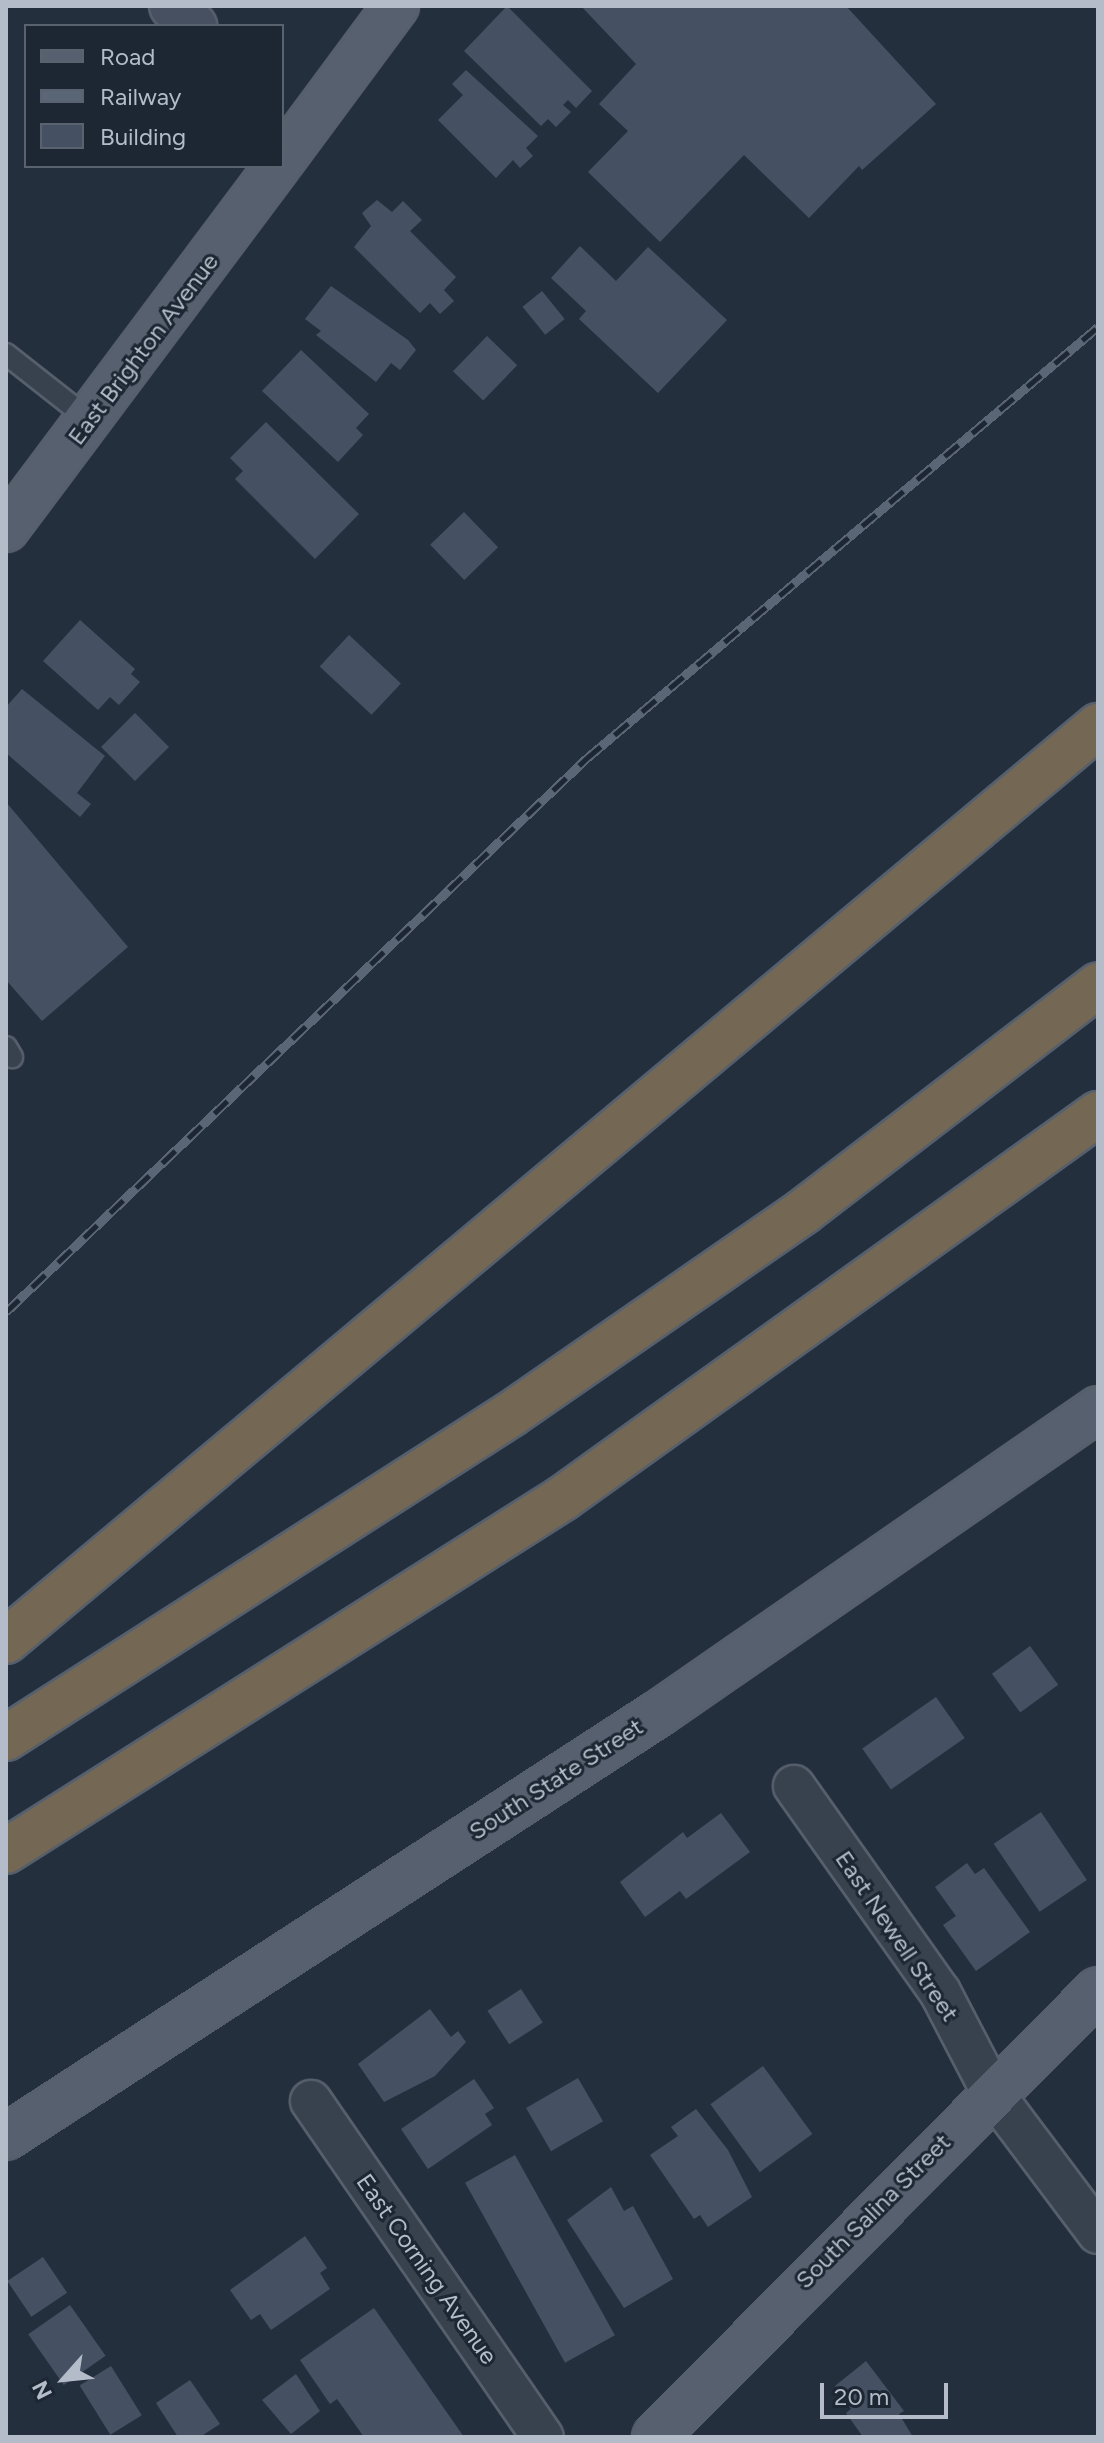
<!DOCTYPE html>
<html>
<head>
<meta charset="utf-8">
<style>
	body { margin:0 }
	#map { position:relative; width:1104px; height:2443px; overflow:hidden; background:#242f3e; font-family:Figtree,sans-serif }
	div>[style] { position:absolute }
	.building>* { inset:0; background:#455162; transform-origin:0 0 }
	.roads { filter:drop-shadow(2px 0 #565f6c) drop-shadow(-2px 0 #565f6c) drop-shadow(0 2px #565f6c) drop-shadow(0 -2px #565f6c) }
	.lane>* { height:20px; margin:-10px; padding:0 10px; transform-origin:10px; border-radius:10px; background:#38414e }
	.street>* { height:40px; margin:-20px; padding:0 20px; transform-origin:20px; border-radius:20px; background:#38414e }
	.secondary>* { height:44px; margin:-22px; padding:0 22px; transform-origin:22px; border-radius:22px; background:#465061 }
	.primary>* { height:44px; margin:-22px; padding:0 22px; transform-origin:22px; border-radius:22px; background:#56606e }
	.highway>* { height:44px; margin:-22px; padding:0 22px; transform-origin:22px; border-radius:22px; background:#746855 }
	.rail>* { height:9px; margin-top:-4.5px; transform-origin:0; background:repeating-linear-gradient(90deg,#1d2633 0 18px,#5a6575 0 36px); box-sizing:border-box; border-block:2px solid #5a6575 }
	span { translate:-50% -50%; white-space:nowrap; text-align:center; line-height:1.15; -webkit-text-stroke:6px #1d2633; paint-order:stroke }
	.street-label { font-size:24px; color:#b4bcc9 }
	.frame { position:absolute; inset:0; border:8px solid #b4bcc9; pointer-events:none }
	.legend { position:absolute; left:24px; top:24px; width:260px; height:144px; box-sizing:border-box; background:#1d2633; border:2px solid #59626f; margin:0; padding:10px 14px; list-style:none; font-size:24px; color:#b4bcc9 }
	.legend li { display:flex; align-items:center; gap:16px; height:40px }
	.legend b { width:40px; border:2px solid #59626f }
	.north { position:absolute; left:24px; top:2339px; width:80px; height:80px; -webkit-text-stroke:6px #1d2633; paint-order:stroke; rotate:243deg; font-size:22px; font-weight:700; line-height:32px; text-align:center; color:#b4bcc9 }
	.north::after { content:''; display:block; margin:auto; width:28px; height:36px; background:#b4bcc9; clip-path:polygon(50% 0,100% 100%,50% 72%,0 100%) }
	.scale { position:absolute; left:820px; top:2383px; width:128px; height:36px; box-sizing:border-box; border:4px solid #b4bcc9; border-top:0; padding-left:10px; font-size:24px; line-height:28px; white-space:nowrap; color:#b4bcc9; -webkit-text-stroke:6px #1d2633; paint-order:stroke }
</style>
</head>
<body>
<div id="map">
	<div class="building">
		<div style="clip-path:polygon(507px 6px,592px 91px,576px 108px,568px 100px,563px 105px,571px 112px,556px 127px,548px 119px,541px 126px,464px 51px)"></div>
		<div style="clip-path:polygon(581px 6px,846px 6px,936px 104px,862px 170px,859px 166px,809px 218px,744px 155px,660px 242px,588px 172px,628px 131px,599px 104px,636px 64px)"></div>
		<div style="clip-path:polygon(466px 70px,538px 136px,526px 148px,533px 156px,520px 168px,513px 160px,496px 178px,438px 120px,463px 95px,452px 84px)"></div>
		<div style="clip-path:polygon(377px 200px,392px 212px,403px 201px,422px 220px,410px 231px,456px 277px,444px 290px,454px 301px,440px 314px,430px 303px,420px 313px,354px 247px,371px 226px,362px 213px)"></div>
		<div style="clip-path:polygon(580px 246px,616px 281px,648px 247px,727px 320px,658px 393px,579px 319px,586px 311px,551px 278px)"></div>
		<div style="clip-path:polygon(331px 286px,408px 340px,416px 350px,400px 370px,391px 363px,376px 382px,316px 335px,321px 331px,305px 319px)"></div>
		<div style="left:542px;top:291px;width:36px;height:25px;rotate:51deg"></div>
		<div style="left:487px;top:336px;width:42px;height:49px;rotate:44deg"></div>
		<div style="clip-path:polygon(301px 350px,369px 414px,356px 428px,363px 435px,338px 462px,262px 391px)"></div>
		<div style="clip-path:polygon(266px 422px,359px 514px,315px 559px,235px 479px,243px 471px,230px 458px)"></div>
		<div style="left:464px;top:512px;width:49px;height:47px;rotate:46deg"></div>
		<div style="clip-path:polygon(80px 620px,135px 669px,131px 674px,140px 682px,119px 705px,110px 697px,98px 710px,43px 661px)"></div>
		<div style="left:349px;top:635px;width:71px;height:43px;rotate:43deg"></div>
		<div style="clip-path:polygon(22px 689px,105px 756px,77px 793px,91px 804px,80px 817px,6px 753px,6px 707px)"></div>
		<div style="left:135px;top:713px;width:48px;height:48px;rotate:45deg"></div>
		<div style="clip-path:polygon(6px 802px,128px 947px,42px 1021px,6px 980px)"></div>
		<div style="left:1030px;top:1646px;width:48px;height:47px;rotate:54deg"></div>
		<div style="left:936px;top:1697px;width:50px;height:90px;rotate:55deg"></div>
		<div style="left:1041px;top:1812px;width:82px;height:57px;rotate:56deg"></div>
		<div style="clip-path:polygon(721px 1813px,750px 1852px,686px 1899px,680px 1891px,645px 1917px,620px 1882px,683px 1832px,687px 1838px)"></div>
		<div style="clip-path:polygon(967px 1863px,975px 1874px,984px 1868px,1030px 1932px,976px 1971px,943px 1925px,956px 1916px,935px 1887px)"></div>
		<div style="left:521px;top:1989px;width:40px;height:40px;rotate:57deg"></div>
		<div style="clip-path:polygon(430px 2009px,451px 2037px,458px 2031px,466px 2042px,435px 2076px,384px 2102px,358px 2064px)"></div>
		<div style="left:763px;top:2066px;width:84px;height:65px;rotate:54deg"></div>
		<div style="left:578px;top:2078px;width:50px;height:60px;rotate:60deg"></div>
		<div style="clip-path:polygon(474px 2079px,494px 2108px,485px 2114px,492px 2125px,428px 2169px,401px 2129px)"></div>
		<div style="clip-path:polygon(696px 2109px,728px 2150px,752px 2197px,708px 2227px,700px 2215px,694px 2219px,650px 2155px,678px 2136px,671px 2127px)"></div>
		<div style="left:515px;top:2155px;width:206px;height:57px;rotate:61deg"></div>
		<div style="clip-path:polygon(611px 2187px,624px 2211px,633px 2206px,673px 2279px,624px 2308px,567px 2220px)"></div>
		<div style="clip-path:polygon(305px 2236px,327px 2268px,320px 2273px,330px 2289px,271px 2330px,260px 2314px,251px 2320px,230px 2290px)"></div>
		<div style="left:43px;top:2257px;width:43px;height:43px;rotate:56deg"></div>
		<div style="left:70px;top:2305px;width:62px;height:51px;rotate:55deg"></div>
		<div style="clip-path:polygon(374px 2308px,464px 2437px,364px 2437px,337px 2399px,330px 2404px,300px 2360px)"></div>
		<div style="clip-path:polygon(866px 2361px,904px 2411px,899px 2414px,913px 2437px,863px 2437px,846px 2413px,851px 2409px,835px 2386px)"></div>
		<div style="left:111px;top:2366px;width:58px;height:37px;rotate:58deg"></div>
		<div style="clip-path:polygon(296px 2374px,320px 2411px,291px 2434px,262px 2400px)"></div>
		<div style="clip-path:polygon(190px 2380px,220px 2424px,200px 2437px,178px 2437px,156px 2403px)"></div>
	</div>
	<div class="roads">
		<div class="lane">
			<div style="left:6px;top:354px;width:107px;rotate:38.2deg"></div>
			<div style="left:6px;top:1047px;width:12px;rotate:59deg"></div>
		</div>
		<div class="street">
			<div style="left:794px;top:1786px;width:252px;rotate:54.7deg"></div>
			<div style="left:940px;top:1992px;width:113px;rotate:62.5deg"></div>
			<div style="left:992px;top:2092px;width:176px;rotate:53.1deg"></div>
			<div style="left:311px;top:2101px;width:408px;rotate:55.4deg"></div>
		</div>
		<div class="secondary">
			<div style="left:172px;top:6px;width:30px;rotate:42deg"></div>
		</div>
		<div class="primary">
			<div style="left:282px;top:160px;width:192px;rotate:-53.5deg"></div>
			<div style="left:6px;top:529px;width:454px;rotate:-53.2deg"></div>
			<div style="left:6px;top:2137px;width:779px;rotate:-33deg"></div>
			<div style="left:659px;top:1713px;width:534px;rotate:-34.7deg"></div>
			<div style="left:655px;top:2437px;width:629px;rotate:-45.26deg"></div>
		</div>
		<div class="highway">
			<div style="left:6px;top:1641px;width:1425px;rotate:-39.96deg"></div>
			<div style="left:6px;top:1738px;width:600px;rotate:-32.68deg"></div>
			<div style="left:511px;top:1414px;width:356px;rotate:-34.7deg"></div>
			<div style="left:804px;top:1211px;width:371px;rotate:-37.5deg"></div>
			<div style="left:6px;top:1851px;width:659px;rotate:-32.36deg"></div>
			<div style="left:563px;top:1498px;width:659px;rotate:-35.67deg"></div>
		</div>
	</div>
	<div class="rail">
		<div style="left:6px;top:1312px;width:803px;rotate:-43.64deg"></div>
		<div style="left:587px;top:758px;width:668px;rotate:-40.15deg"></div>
	</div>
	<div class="street-label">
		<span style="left:143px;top:349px;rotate:-53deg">East Brighton Avenue</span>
		<span style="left:556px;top:1779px;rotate:-33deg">South State Street</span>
		<span style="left:897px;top:1936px;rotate:56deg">East Newell Street</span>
		<span style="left:873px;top:2211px;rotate:-45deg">South Salina Street</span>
		<span style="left:427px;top:2269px;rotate:55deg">East Corning Avenue</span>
	</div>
	<div class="frame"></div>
	<ul class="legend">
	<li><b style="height:10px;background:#56606e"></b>Road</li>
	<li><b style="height:10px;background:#5a6575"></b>Railway</li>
	<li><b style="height:22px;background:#455162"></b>Building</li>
	</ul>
	<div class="north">N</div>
	<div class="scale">20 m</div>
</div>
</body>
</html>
